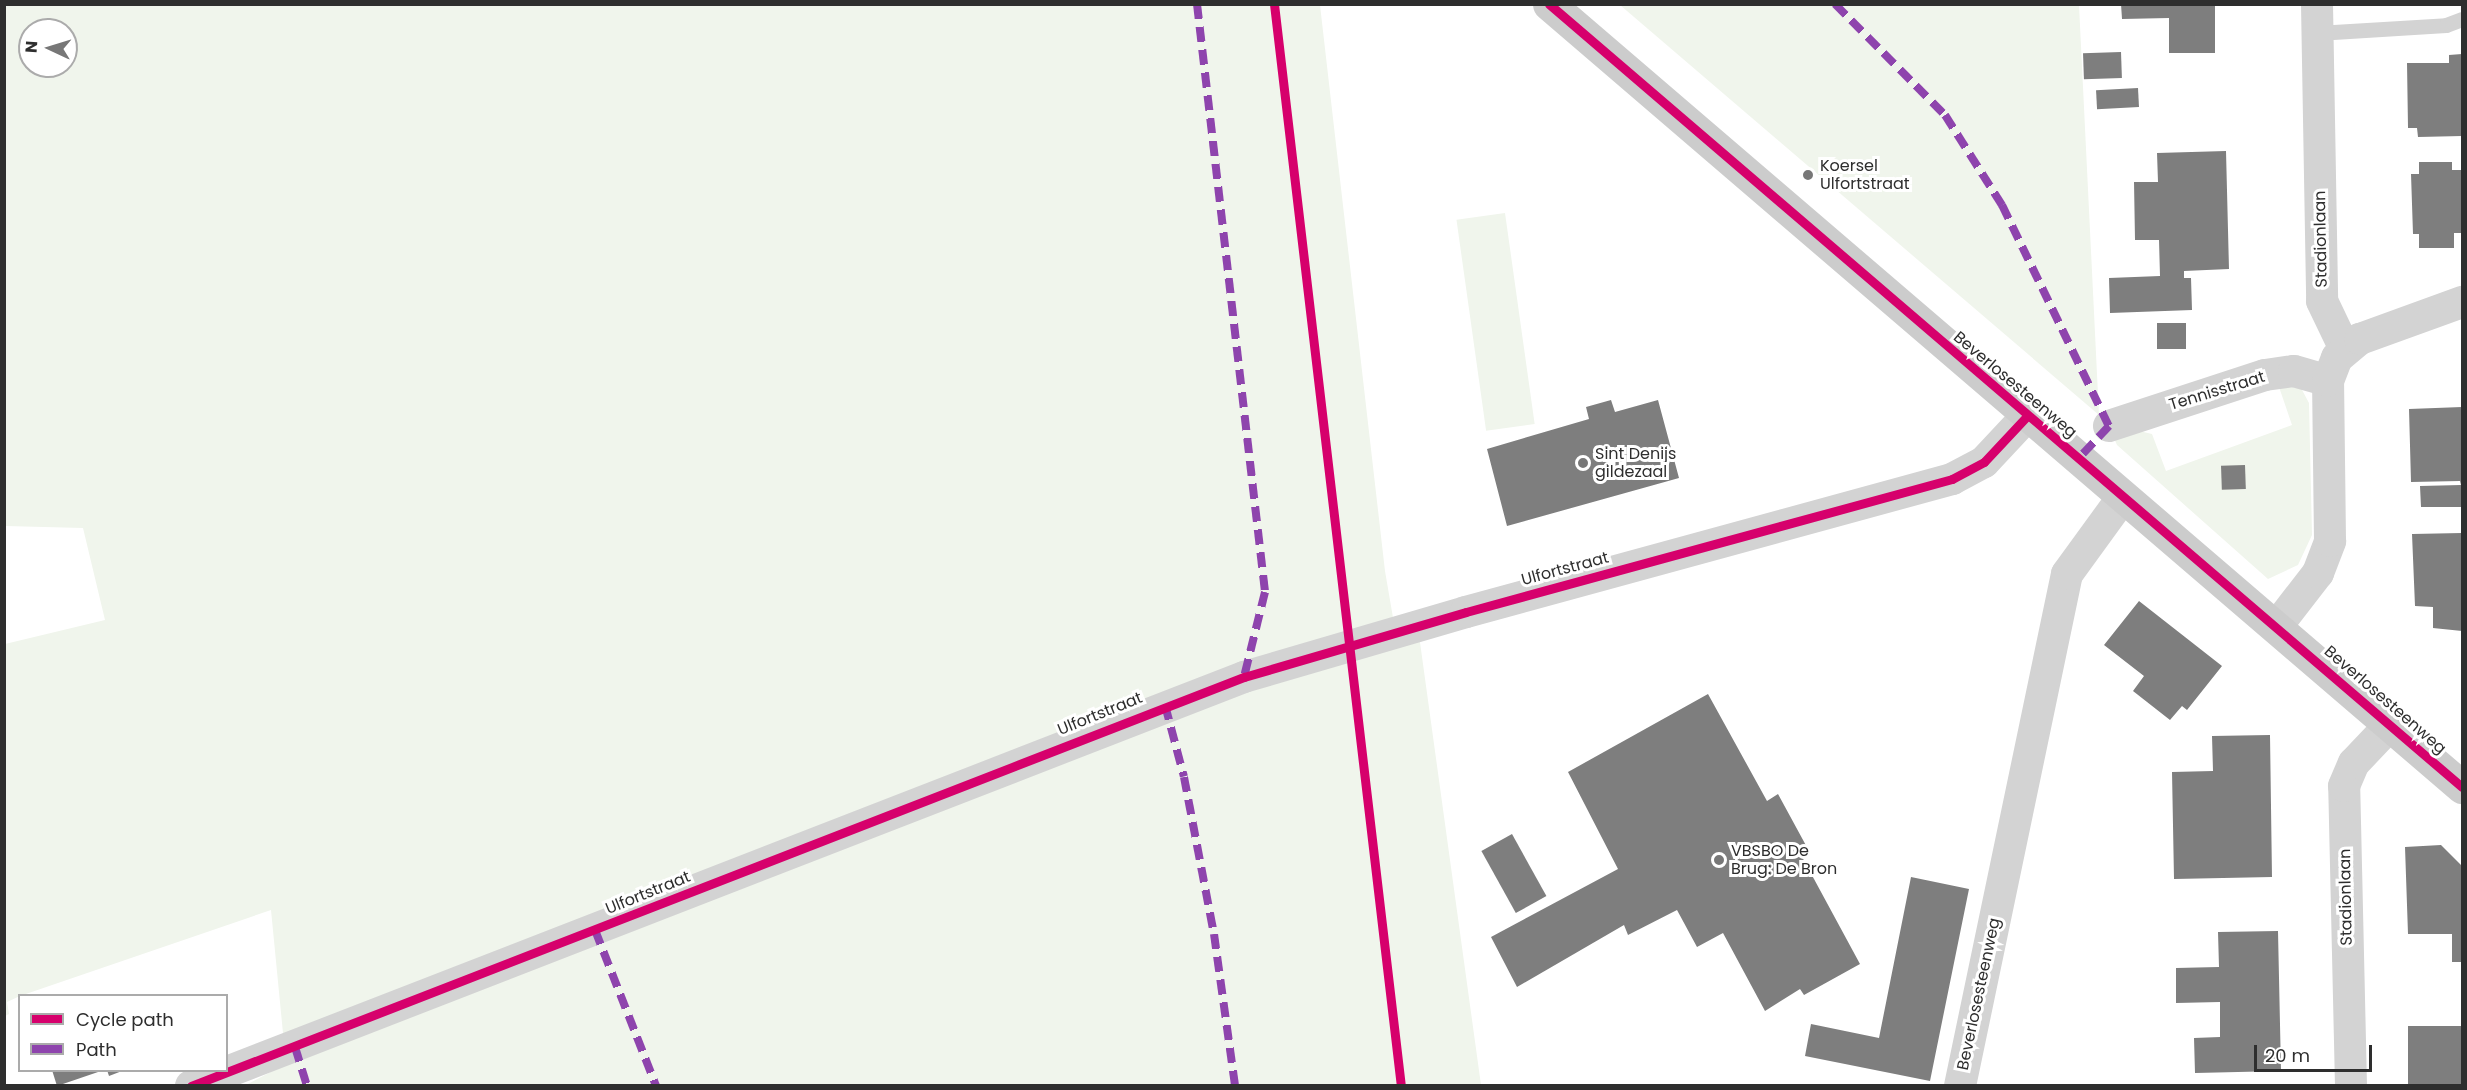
<!DOCTYPE html>
<html>
<head>
<meta charset="utf-8">
<style>
	body { margin:0 }
	#map { position:relative; width:2467px; height:1090px; overflow:hidden; background:#fff; font-family:Poppins,sans-serif }
	div>[style] { position:absolute }
	.green>* { inset:0; background:#f0f5ec; transform-origin:0 0 }
	.building>* { inset:0; background:#7e7e7e; transform-origin:0 0 }
	.lane>* { height:15px; margin:-7.5px; padding:0 7.5px; transform-origin:7.5px; border-radius:7.5px; background:#d3d3d3 }
	.street>* { height:32px; margin:-16px; padding:0 16px; transform-origin:16px; border-radius:16px; background:#d3d3d3 }
	.secondary>* { height:33px; margin:-16.5px; padding:0 16.5px; transform-origin:16.5px; border-radius:16.5px; background:#ccc }
	.quiet>* { height:8px; margin-top:-4px; transform-origin:0; background:repeating-linear-gradient(90deg,#8e44ad 0 15px,transparent 0 23px) }
	.cycleway>* { height:9px; margin:-4.5px; padding:0 4.5px; transform-origin:4.5px; border-radius:4.5px; background:#d6006c }
	.dots>* { width:16px; height:16px; translate:-50% -50%; box-sizing:border-box; border:3px solid #fff; border-radius:50% }
	span { translate:-50% -50%; white-space:nowrap; text-align:center; line-height:1.15; -webkit-text-stroke:6px #fff; paint-order:stroke }
	.poi-label { font-size:16px; color:#2e2e2e }
	.left { translate:0 -50%; text-align:left }
	.street-label { font-size:16px; color:#2e2e2e }
	.frame { position:absolute; inset:0; border:6px solid #2e2e2e; pointer-events:none }
	.legend { position:absolute; left:18px; top:994px; width:210px; height:78px; box-sizing:border-box; background:#fff; border:2px solid #ababab; margin:0; padding:8px 10px; list-style:none; font-size:18px; color:#2e2e2e }
	.legend li { display:flex; align-items:center; gap:12px; height:30px }
	.legend b { width:30px; border:2px solid #ababab }
	.north { position:absolute; left:18px; top:18px; width:60px; height:60px; box-sizing:border-box; background:#fff; border:2px solid #ababab; border-radius:50%; rotate:274deg; font-size:16px; font-weight:700; line-height:24px; text-align:center; color:#2e2e2e }
	.north::after { content:''; display:block; margin:auto; width:21px; height:27px; background:#777; clip-path:polygon(50% 0,100% 100%,50% 72%,0 100%) }
	.scale { position:absolute; left:2254px; top:1045px; width:118px; height:27px; box-sizing:border-box; border:3px solid #2e2e2e; border-top:0; padding-left:8px; font-size:18px; line-height:21px; white-space:nowrap; color:#2e2e2e; -webkit-text-stroke:4px #fff; paint-order:stroke }
</style>
</head>
<body>
<div id="map">
	<div class="green">
		<div style="clip-path:polygon(evenodd,4px 5px,1320px 5px,1385px 571px,1397px 641px,1419px 635px,1481px 1085px,246px 1085px,286px 1064px,271px 910px,20px 996px,7px 1002px,9px 1014px,5px 1016px,5px 644px,105px 620px,83px 528px,5px 526px,4px 5px,30px 30px,66px 30px,66px 66px,30px 66px,30px 30px)"></div>
		<div style="clip-path:polygon(1620px 5px,2079px 5px,2099px 415px)"></div>
		<div style="left:1505px;top:213px;width:213px;height:49px;rotate:82deg"></div>
		<div style="clip-path:polygon(2285px 386px,2301px 388px,2309px 403px,2312px 535px,2298px 565px,2268px 579px,2117px 445px,2113px 436px,2122px 427px,2152px 434px,2166px 471px,2292px 425px,2279px 387px)"></div>
	</div>
	<div class="building">
		<div style="clip-path:polygon(2121px 4px,2215px 4px,2215px 53px,2169px 53px,2169px 18px,2122px 19px)"></div>
		<div style="left:2121px;top:52px;width:26px;height:38px;rotate:88deg"></div>
		<div style="clip-path:polygon(2462px 54px,2462px 136px,2418px 137px,2417px 128px,2408px 128px,2407px 63px,2449px 63px,2449px 55px)"></div>
		<div style="left:2138px;top:88px;width:19px;height:42px;rotate:87deg"></div>
		<div style="clip-path:polygon(2226px 151px,2229px 269px,2184px 271px,2184px 278px,2191px 278px,2192px 310px,2110px 313px,2109px 278px,2160px 276px,2159px 240px,2135px 240px,2134px 182px,2158px 182px,2157px 153px)"></div>
		<div style="clip-path:polygon(2419px 162px,2452px 162px,2452px 170px,2462px 170px,2462px 233px,2454px 233px,2454px 248px,2419px 248px,2419px 234px,2413px 234px,2411px 174px,2419px 174px)"></div>
		<div style="left:2157px;top:323px;width:29px;height:26px"></div>
		<div style="clip-path:polygon(1611px 400px,1615px 412px,1658px 400px,1679px 478px,1507px 526px,1487px 449px,1589px 419px,1586px 407px)"></div>
		<div style="clip-path:polygon(2462px 407px,2462px 507px,2421px 507px,2420px 486px,2461px 485px,2460px 481px,2411px 482px,2409px 409px)"></div>
		<div style="left:2245px;top:465px;width:24px;height:24px;rotate:88deg"></div>
		<div style="clip-path:polygon(2462px 533px,2462px 631px,2433px 628px,2433px 607px,2415px 606px,2412px 534px)"></div>
		<div style="clip-path:polygon(2139px 601px,2222px 666px,2187px 710px,2182px 706px,2170px 720px,2133px 691px,2144px 676px,2104px 645px)"></div>
		<div style="clip-path:polygon(1708px 694px,1767px 801px,1778px 794px,1809px 851px,1801px 855px,1860px 964px,1804px 995px,1800px 989px,1765px 1011px,1723px 933px,1697px 947px,1677px 910px,1628px 935px,1624px 925px,1517px 987px,1491px 937px,1618px 869px,1568px 772px)"></div>
		<div style="clip-path:polygon(2270px 735px,2272px 877px,2174px 879px,2172px 772px,2213px 771px,2212px 736px)"></div>
		<div style="left:1512px;top:834px;width:71px;height:35px;rotate:61deg"></div>
		<div style="clip-path:polygon(2441px 845px,2462px 866px,2462px 962px,2452px 962px,2452px 934px,2408px 934px,2405px 847px)"></div>
		<div style="clip-path:polygon(1911px 877px,1969px 889px,1930px 1081px,1805px 1056px,1811px 1024px,1879px 1038px)"></div>
		<div style="clip-path:polygon(2278px 931px,2281px 1071px,2195px 1073px,2194px 1038px,2220px 1037px,2220px 1002px,2176px 1003px,2176px 968px,2219px 967px,2218px 932px)"></div>
		<div style="left:2408px;top:1026px;width:54px;height:60px"></div>
		<div style="clip-path:polygon(52px 1070px,101px 1070px,101px 1071px,57px 1086px)"></div>
		<div style="clip-path:polygon(107px 1070px,122px 1070px,122px 1071px,109px 1076px)"></div>
	</div>
	<div class="lane">
		<div style="left:2317px;top:33px;width:129px;rotate:-3.5deg"></div>
		<div style="left:2446px;top:25px;width:17px;rotate:-21deg"></div>
	</div>
	<div class="street">
		<div style="left:2317px;top:4px;width:297px;rotate:89deg"></div>
		<div style="left:2322px;top:301px;width:53px;rotate:64.4deg"></div>
		<div style="left:2109px;top:426px;width:164px;rotate:-18.1deg"></div>
		<div style="left:2265px;top:375px;width:29px;rotate:-8deg"></div>
		<div style="left:2294px;top:371px;width:35px;rotate:16deg"></div>
		<div style="left:2277px;top:626px;width:67px;rotate:-52.3deg"></div>
		<div style="left:2318px;top:573px;width:34px;rotate:-69deg"></div>
		<div style="left:2330px;top:541px;width:160px;rotate:-90.7deg"></div>
		<div style="left:2328px;top:381px;width:25px;rotate:-69deg"></div>
		<div style="left:2337px;top:358px;width:30px;rotate:-40deg"></div>
		<div style="left:2360px;top:339px;width:109px;rotate:-19.9deg"></div>
		<div style="left:191px;top:1086px;width:1130px;rotate:-21.23deg"></div>
		<div style="left:1244px;top:677px;width:231px;rotate:-16.3deg"></div>
		<div style="left:1466px;top:612px;width:504px;rotate:-15.3deg"></div>
		<div style="left:1952px;top:479px;width:36px;rotate:-28deg"></div>
		<div style="left:1984px;top:462px;width:63px;rotate:-46.9deg"></div>
		<div style="left:1960px;top:1086px;width:523px;rotate:-78.2deg"></div>
		<div style="left:2067px;top:574px;width:95px;rotate:-54deg"></div>
		<div style="left:2351px;top:1086px;width:300px;rotate:-91.3deg"></div>
		<div style="left:2344px;top:786px;width:25px;rotate:-67deg"></div>
		<div style="left:2354px;top:763px;width:52px;rotate:-46.5deg"></div>
	</div>
	<div class="secondary">
		<div style="left:1549px;top:4px;width:1203px;rotate:40.62deg"></div>
	</div>
	<div class="quiet">
		<div style="left:1197px;top:4px;width:592px;rotate:83.4deg"></div>
		<div style="left:1265px;top:592px;width:88px;rotate:103.9deg"></div>
		<div style="left:1835px;top:4px;width:156px;rotate:45.3deg"></div>
		<div style="left:1945px;top:115px;width:107px;rotate:57.7deg"></div>
		<div style="left:2002px;top:205px;width:246px;rotate:64.2deg"></div>
		<div style="left:2109px;top:426px;width:44px;rotate:133.2deg"></div>
		<div style="left:1165px;top:705px;width:74px;rotate:75.2deg"></div>
		<div style="left:1184px;top:777px;width:160px;rotate:79.2deg"></div>
		<div style="left:1214px;top:934px;width:153px;rotate:82.1deg"></div>
		<div style="left:595px;top:930px;width:168px;rotate:68.6deg"></div>
		<div style="left:295px;top:1047px;width:41px;rotate:72.9deg"></div>
	</div>
	<div class="cycleway">
		<div style="left:1274px;top:4px;width:1089px;rotate:83.31deg"></div>
		<div style="left:1549px;top:4px;width:1203px;rotate:40.62deg"></div>
		<div style="left:191px;top:1086px;width:1130px;rotate:-21.23deg"></div>
		<div style="left:1244px;top:677px;width:231px;rotate:-16.3deg"></div>
		<div style="left:1466px;top:612px;width:504px;rotate:-15.3deg"></div>
		<div style="left:1952px;top:479px;width:36px;rotate:-28deg"></div>
		<div style="left:1984px;top:462px;width:63px;rotate:-46.9deg"></div>
	</div>
	<div class="dots">
		<div style="left:1808px;top:175px;background:#777"></div>
		<div style="left:1583px;top:463px;background:#777"></div>
		<div style="left:1719px;top:860px;background:#777"></div>
	</div>
	<div class="poi-label">
		<span class="left" style="left:1820px;top:175px">Koersel<br>Ulfortstraat</span>
		<span class="left" style="left:1595px;top:463px">Sint Denijs<br>gildezaal</span>
		<span class="left" style="left:1731px;top:860px">VBSBO De<br>Brug: De Bron</span>
	</div>
	<div class="street-label">
		<span style="left:2321px;top:239px;rotate:-91deg">Stadionlaan</span>
		<span style="left:2015px;top:385px;rotate:40deg">Beverlosesteenweg</span>
		<span style="left:2217px;top:391px;rotate:-17deg">Tennisstraat</span>
		<span style="left:1565px;top:569px;rotate:-15deg">Ulfortstraat</span>
		<span style="left:2385px;top:700px;rotate:41deg">Beverlosesteenweg</span>
		<span style="left:1100px;top:714px;rotate:-22deg">Ulfortstraat</span>
		<span style="left:648px;top:893px;rotate:-22deg">Ulfortstraat</span>
		<span style="left:2346px;top:897px;rotate:-91deg">Stadionlaan</span>
		<span style="left:1979px;top:994px;rotate:-78deg">Beverlosesteenweg</span>
	</div>
	<div class="frame"></div>
	<ul class="legend">
	<li><b style="height:8px;background:#d6006c"></b>Cycle path</li>
	<li><b style="height:8px;background:#8e44ad"></b>Path</li>
	</ul>
	<div class="north">N</div>
	<div class="scale">20 m</div>
</div>
</body>
</html>
